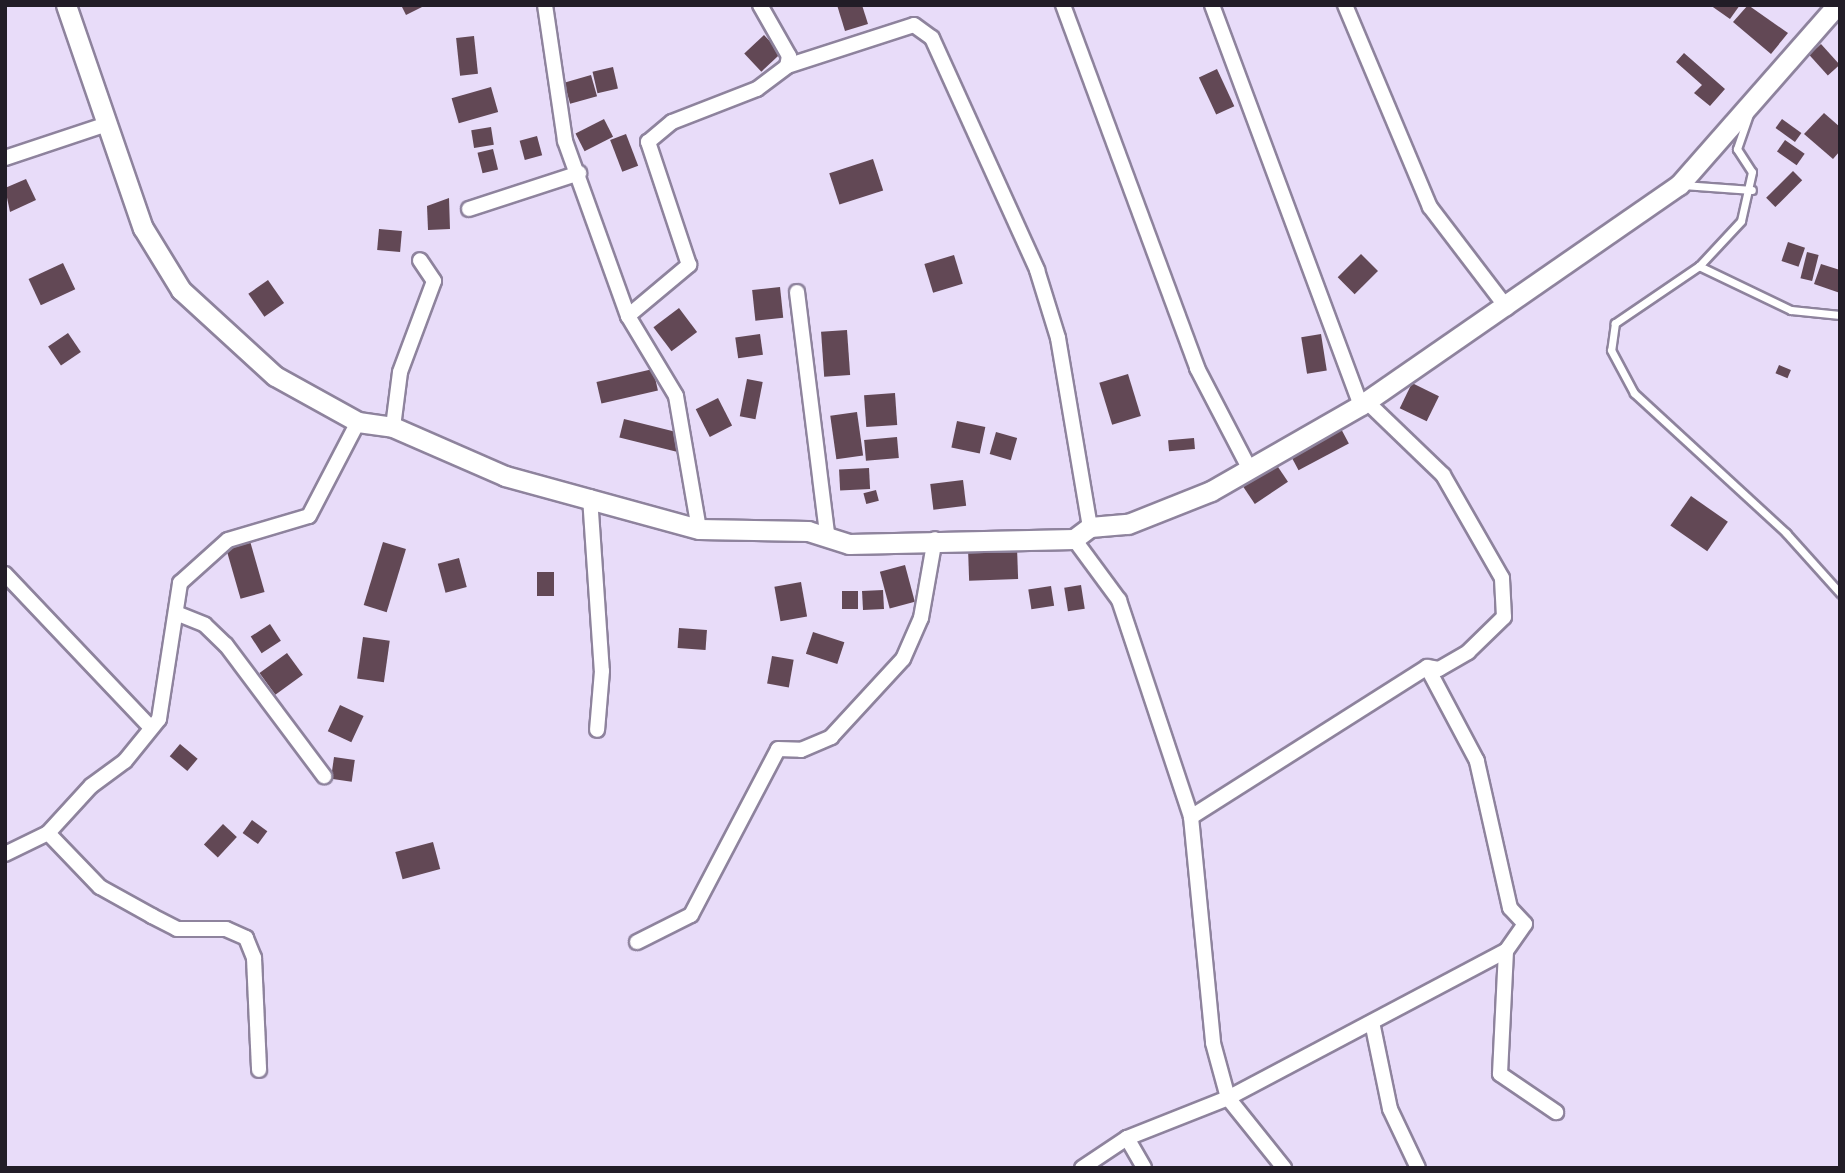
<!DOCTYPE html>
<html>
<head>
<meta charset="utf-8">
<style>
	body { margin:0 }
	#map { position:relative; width:1845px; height:1173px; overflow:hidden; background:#e8dcf9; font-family:"Asap Condensed",sans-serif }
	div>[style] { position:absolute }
	.building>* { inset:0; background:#624855; transform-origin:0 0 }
	.roads { filter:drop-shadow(2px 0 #8e839d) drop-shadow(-2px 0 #8e839d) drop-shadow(0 2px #8e839d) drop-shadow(0 -2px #8e839d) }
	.service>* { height:7px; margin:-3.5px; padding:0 3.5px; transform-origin:3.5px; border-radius:3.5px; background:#fff }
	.minor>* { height:14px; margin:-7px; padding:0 7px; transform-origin:7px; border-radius:7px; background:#fff }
	.tertiary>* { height:19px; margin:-9.5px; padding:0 9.5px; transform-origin:9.5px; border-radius:9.5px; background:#fff }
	span { translate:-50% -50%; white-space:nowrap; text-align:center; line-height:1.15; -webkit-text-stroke:7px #fff; paint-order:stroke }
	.frame { position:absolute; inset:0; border:7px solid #221d27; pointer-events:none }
</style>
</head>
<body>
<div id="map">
	<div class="building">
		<div style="clip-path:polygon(401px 5px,426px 5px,406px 15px)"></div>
		<div style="clip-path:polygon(837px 5px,862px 5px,868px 24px,845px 31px)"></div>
		<div style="clip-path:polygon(1710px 5px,1740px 5px,1730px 19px)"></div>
		<div style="clip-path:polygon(1748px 5px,1788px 33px,1771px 54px,1733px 22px)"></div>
		<div style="left:764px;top:35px;width:25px;height:27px;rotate:47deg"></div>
		<div style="left:474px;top:36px;width:38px;height:18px;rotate:84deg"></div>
		<div style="left:1821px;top:44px;width:28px;height:16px;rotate:48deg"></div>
		<div style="clip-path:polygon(1684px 53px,1725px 89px,1710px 106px,1694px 93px,1702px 85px,1676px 62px)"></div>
		<div style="left:613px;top:67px;width:22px;height:21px;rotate:77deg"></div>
		<div style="left:1217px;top:69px;width:41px;height:20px;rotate:65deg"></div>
		<div style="left:591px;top:75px;width:22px;height:28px;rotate:74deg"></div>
		<div style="left:491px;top:87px;width:26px;height:41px;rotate:74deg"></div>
		<div style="clip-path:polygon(1824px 113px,1840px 127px,1840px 151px,1833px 159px,1804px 134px)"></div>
		<div style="left:604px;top:119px;width:20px;height:32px;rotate:63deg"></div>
		<div style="left:1782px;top:119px;width:24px;height:11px;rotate:36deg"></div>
		<div style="left:491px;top:127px;width:18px;height:20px;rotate:81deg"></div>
		<div style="left:626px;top:134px;width:34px;height:17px;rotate:69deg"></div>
		<div style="left:537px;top:136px;width:20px;height:18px;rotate:75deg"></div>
		<div style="left:1785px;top:140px;width:24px;height:14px;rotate:35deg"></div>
		<div style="left:493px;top:149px;width:21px;height:16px;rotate:76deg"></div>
		<div style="left:873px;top:159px;width:33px;height:46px;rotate:72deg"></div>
		<div style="left:1793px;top:171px;width:13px;height:38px;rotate:45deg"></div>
		<div style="clip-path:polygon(26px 179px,36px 200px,10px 212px,5px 188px)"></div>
		<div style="clip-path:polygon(449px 198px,450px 229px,428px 230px,427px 206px)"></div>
		<div style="left:379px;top:229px;width:23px;height:21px;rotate:5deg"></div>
		<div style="left:1788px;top:242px;width:18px;height:20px;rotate:19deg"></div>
		<div style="left:1807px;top:252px;width:12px;height:27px;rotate:14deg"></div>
		<div style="left:1361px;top:254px;width:24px;height:33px;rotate:45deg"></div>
		<div style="left:954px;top:255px;width:30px;height:31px;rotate:73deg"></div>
		<div style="left:63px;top:263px;width:29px;height:38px;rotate:65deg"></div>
		<div style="clip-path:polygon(1821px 264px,1840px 270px,1840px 293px,1814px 284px)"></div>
		<div style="left:268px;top:280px;width:28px;height:24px;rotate:55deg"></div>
		<div style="left:780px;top:287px;width:31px;height:28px;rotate:84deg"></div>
		<div style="left:679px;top:308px;width:30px;height:32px;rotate:53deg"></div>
		<div style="left:847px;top:330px;width:45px;height:26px;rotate:86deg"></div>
		<div style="left:68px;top:333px;width:23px;height:24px;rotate:56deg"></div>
		<div style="left:760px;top:334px;width:21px;height:25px;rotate:82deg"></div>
		<div style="left:1321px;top:334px;width:37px;height:20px;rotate:81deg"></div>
		<div style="left:1779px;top:365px;width:13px;height:9px;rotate:23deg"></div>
		<div style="left:653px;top:369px;width:22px;height:58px;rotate:77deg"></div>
		<div style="left:1128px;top:374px;width:44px;height:30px;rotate:73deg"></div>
		<div style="left:747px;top:379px;width:16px;height:38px;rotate:11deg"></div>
		<div style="left:1412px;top:383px;width:30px;height:28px;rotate:26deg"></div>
		<div style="left:895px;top:393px;width:32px;height:31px;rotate:86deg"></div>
		<div style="left:718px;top:398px;width:31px;height:25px;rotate:63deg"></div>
		<div style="left:857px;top:412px;width:44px;height:27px;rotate:82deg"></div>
		<div style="left:624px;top:419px;width:59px;height:19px;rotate:14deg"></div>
		<div style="left:957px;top:421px;width:29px;height:27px;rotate:12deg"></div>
		<div style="left:1339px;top:425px;width:21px;height:57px;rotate:62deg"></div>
		<div style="left:996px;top:432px;width:22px;height:23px;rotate:16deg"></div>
		<div style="left:897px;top:437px;width:21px;height:33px;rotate:85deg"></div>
		<div style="left:1194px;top:438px;width:11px;height:26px;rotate:85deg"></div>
		<div style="left:1274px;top:461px;width:25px;height:40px;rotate:56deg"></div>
		<div style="left:869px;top:468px;width:21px;height:30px;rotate:87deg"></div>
		<div style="left:963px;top:480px;width:26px;height:33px;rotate:83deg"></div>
		<div style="left:876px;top:490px;width:11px;height:13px;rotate:75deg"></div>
		<div style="left:1691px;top:496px;width:45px;height:36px;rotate:35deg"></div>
		<div style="left:250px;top:541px;width:53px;height:25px;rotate:74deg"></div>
		<div style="left:383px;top:542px;width:24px;height:66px;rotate:17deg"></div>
		<div style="left:1017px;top:547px;width:32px;height:49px;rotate:88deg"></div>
		<div style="left:459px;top:558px;width:30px;height:22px;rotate:75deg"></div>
		<div style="left:905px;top:565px;width:38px;height:26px;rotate:75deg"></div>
		<div style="left:554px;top:572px;width:24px;height:17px;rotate:90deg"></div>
		<div style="left:801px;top:582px;width:35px;height:27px;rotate:80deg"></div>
		<div style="left:1081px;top:585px;width:24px;height:17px;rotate:81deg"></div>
		<div style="left:1051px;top:586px;width:20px;height:23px;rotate:81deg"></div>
		<div style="left:883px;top:590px;width:19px;height:21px;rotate:87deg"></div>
		<div style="left:842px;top:591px;width:16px;height:18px"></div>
		<div style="left:270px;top:624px;width:20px;height:23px;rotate:57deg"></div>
		<div style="left:679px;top:628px;width:28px;height:20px;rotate:4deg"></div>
		<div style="left:813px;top:632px;width:33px;height:23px;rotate:18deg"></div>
		<div style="left:363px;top:637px;width:27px;height:42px;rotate:8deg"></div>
		<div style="left:287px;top:653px;width:27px;height:34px;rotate:54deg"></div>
		<div style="left:772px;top:656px;width:22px;height:28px;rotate:10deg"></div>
		<div style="left:340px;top:705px;width:26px;height:29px;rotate:25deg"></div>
		<div style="left:180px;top:744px;width:23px;height:16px;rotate:40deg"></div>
		<div style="left:334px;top:757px;width:21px;height:22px;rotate:8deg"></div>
		<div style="left:252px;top:820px;width:19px;height:16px;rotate:36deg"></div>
		<div style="left:223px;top:824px;width:19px;height:28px;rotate:43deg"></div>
		<div style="left:433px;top:842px;width:28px;height:39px;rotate:75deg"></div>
	</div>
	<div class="roads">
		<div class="service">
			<div style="left:1749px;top:114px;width:37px;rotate:109deg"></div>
			<div style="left:1737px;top:149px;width:27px;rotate:57deg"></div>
			<div style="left:1752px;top:172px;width:50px;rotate:102.7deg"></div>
			<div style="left:1741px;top:221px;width:62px;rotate:133deg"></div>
			<div style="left:1699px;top:266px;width:102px;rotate:145.8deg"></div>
			<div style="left:1615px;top:323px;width:27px;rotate:98deg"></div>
			<div style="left:1611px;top:350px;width:49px;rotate:61.9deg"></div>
			<div style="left:1634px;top:393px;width:207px;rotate:42.6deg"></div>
			<div style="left:1786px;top:533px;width:81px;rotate:48deg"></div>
			<div style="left:1683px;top:185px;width:69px;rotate:4.1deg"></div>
			<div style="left:1699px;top:266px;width:102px;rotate:25.6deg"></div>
			<div style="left:1791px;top:310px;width:49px;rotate:5.8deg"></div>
		</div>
		<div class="minor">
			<div style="left:545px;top:5px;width:137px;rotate:81.6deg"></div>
			<div style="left:565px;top:141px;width:186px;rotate:70.2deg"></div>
			<div style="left:628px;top:316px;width:93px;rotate:59deg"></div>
			<div style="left:676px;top:396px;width:135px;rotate:80.2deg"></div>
			<div style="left:760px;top:5px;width:59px;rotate:60.4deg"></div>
			<div style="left:789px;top:56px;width:10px;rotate:101deg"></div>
			<div style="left:787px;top:66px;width:133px;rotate:-17.9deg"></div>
			<div style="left:914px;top:25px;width:22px;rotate:36deg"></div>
			<div style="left:932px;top:38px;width:255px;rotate:65.6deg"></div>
			<div style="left:1037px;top:270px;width:71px;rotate:72.8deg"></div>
			<div style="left:1058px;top:338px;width:192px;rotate:80.4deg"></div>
			<div style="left:1063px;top:5px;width:387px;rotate:69.7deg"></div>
			<div style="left:1197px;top:368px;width:113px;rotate:62.5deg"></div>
			<div style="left:1212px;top:5px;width:427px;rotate:69.6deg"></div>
			<div style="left:1345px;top:5px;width:219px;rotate:67.2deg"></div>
			<div style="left:1430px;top:207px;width:127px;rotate:52.7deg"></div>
			<div style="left:5px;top:158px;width:108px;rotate:-18.4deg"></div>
			<div style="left:469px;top:209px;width:116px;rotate:-18.1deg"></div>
			<div style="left:797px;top:292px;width:244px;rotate:82.9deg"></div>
			<div style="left:628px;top:316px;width:80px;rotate:-39.9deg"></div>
			<div style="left:689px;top:265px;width:130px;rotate:-108.4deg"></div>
			<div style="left:648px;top:142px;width:31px;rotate:-40deg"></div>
			<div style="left:672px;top:122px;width:91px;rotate:-21.2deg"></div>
			<div style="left:757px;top:89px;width:38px;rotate:-37deg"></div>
			<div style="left:393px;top:427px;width:55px;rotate:-82.7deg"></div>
			<div style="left:400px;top:372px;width:97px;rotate:-69.5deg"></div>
			<div style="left:434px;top:281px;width:25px;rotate:-124deg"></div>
			<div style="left:590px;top:497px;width:174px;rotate:86.1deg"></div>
			<div style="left:602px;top:671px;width:59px;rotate:94.8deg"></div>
			<div style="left:1074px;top:539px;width:76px;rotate:53.6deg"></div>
			<div style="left:1119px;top:600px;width:229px;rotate:71.6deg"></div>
			<div style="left:1191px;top:817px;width:227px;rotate:84.4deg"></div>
			<div style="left:1213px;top:1043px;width:57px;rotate:74.7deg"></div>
			<div style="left:1228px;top:1098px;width:90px;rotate:51.3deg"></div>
			<div style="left:5px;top:574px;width:212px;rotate:46.5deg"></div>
			<div style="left:176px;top:613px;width:31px;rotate:22deg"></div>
			<div style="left:205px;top:625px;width:29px;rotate:44deg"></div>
			<div style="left:226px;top:645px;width:164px;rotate:53.2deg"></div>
			<div style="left:1191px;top:817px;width:280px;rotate:-32.4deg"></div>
			<div style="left:48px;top:833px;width:75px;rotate:46.1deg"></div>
			<div style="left:100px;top:887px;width:60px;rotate:29.1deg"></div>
			<div style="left:152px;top:916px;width:28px;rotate:27deg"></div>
			<div style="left:177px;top:929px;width:49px"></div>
			<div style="left:226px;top:929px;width:22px;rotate:24deg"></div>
			<div style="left:246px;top:938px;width:22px;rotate:68deg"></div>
			<div style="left:254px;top:958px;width:112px;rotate:87.4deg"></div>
			<div style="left:5px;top:854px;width:48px;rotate:-26deg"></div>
			<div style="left:48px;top:833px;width:64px;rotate:-47.5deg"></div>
			<div style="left:91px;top:786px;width:42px;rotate:-36.3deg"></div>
			<div style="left:125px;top:761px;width:54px;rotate:-51deg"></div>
			<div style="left:159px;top:719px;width:138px;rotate:-81.2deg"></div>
			<div style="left:180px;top:583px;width:64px;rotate:-41.9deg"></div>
			<div style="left:228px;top:540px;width:84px;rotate:-16.5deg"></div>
			<div style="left:309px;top:516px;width:106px;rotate:-62.5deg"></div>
			<div style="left:637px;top:942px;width:60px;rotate:-26.6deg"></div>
			<div style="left:691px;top:915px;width:187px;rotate:-62.3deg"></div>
			<div style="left:778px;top:749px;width:23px;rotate:2deg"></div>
			<div style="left:801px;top:750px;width:33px;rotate:-23deg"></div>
			<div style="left:831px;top:737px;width:106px;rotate:-47.3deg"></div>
			<div style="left:903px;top:659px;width:45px;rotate:-66.3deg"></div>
			<div style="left:921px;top:618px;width:80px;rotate:-80deg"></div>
			<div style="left:1506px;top:951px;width:123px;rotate:92.8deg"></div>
			<div style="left:1500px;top:1074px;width:68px;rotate:34.2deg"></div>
			<div style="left:1372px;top:1022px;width:89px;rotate:78.3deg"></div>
			<div style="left:1390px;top:1109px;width:65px;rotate:64.6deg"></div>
			<div style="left:1127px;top:1138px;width:34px;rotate:60deg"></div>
			<div style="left:1082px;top:1168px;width:54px;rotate:-33.7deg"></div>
			<div style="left:1127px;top:1138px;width:109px;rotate:-21.6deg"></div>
			<div style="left:1228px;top:1098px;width:314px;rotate:-27.9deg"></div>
			<div style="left:1506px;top:951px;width:33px;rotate:-55deg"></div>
			<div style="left:1525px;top:924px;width:22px;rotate:-133deg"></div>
			<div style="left:1510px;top:908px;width:151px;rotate:-102.7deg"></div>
			<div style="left:1477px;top:761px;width:106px;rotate:-118deg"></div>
			<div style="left:1427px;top:667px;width:12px;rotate:9deg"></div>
			<div style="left:1439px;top:669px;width:34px;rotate:-30deg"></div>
			<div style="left:1468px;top:652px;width:50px;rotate:-44.2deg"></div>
			<div style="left:1504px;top:617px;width:39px;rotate:-93deg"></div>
			<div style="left:1502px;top:578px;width:119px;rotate:-119.8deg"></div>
			<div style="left:1443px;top:475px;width:108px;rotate:-136.1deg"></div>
		</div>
		<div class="tertiary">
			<div style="left:66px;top:5px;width:236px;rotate:71deg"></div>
			<div style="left:143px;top:228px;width:73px;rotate:58.5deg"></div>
			<div style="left:181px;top:290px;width:127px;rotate:42.5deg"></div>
			<div style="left:275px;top:376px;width:95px;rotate:29deg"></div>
			<div style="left:358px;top:422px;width:35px;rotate:8deg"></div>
			<div style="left:393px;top:427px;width:122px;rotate:23.6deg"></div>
			<div style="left:505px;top:476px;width:201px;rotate:15.3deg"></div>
			<div style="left:699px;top:529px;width:109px;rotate:1.1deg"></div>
			<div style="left:808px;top:531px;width:43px;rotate:17.6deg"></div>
			<div style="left:849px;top:544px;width:225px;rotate:-1.3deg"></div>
			<div style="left:1074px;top:539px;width:20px;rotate:-37deg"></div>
			<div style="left:1090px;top:527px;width:38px;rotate:-5deg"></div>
			<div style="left:1128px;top:524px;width:89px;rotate:-21.7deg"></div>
			<div style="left:1211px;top:491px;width:173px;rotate:-29.8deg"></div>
			<div style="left:1361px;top:405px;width:387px;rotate:-34.7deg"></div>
			<div style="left:1679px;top:185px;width:240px;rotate:-48.7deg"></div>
		</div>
	</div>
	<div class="frame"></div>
</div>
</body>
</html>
